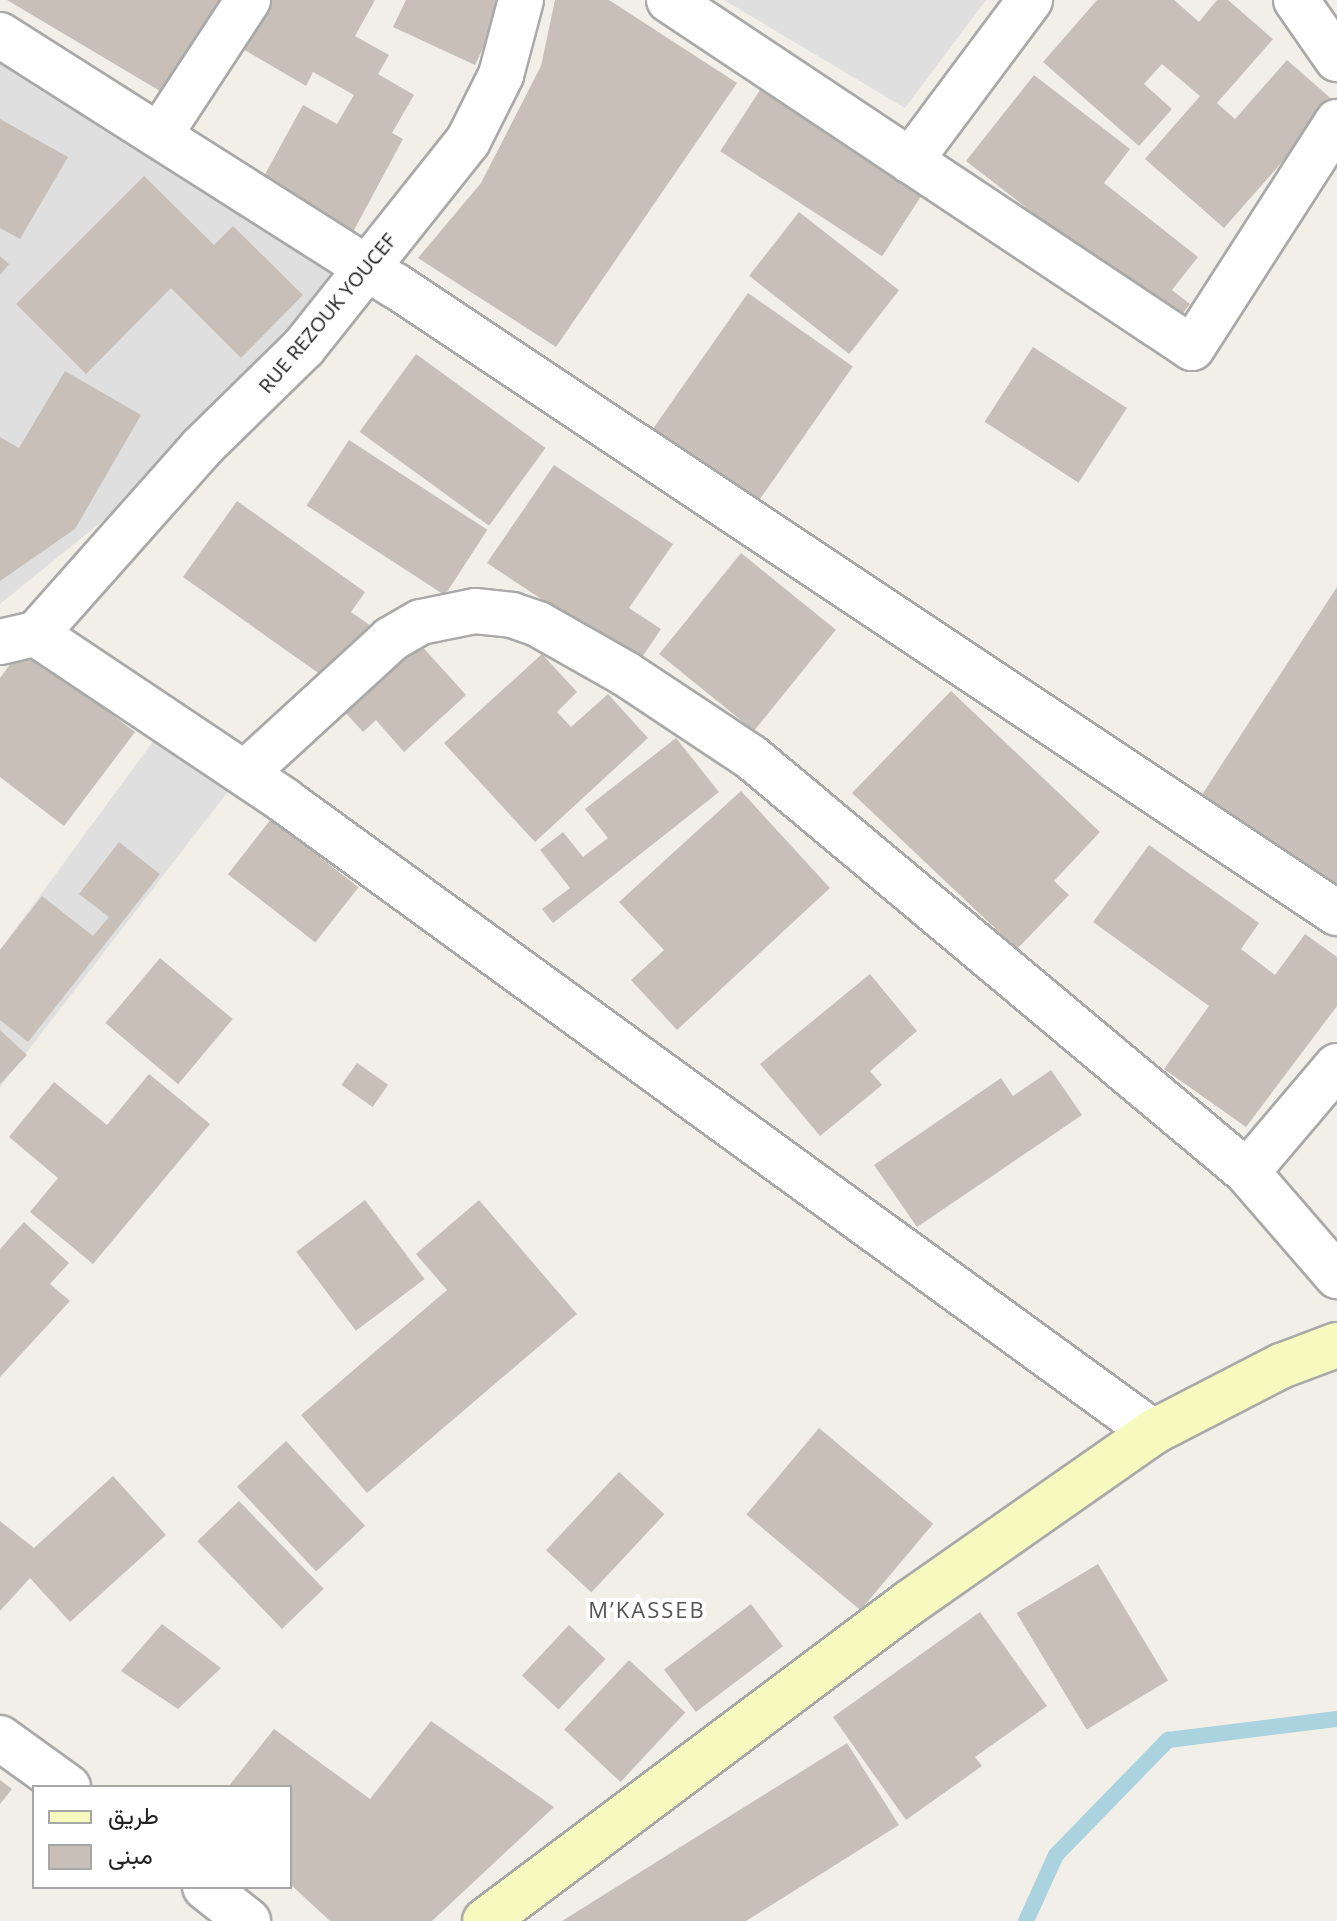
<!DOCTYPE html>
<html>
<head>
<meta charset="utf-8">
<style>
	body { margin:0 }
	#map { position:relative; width:1337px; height:1921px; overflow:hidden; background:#f2efe9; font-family:"Open Sans",Vazirmatn,sans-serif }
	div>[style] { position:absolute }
	.residential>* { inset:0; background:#e0dfdf }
	.stream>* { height:16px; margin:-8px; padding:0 8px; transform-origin:8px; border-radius:8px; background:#aad3df }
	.building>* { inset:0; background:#c7bfb8; transform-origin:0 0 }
	.roads { filter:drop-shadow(2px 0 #a9a9a9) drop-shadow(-2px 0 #a9a9a9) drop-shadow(0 2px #a9a9a9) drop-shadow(0 -2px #a9a9a9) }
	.street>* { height:44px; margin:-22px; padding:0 22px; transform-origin:22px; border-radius:22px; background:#fff }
	.secondary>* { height:44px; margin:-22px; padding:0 22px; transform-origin:22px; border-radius:22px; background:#f7fabf }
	span { translate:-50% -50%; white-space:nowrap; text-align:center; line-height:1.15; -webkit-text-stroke:8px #fff; paint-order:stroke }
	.street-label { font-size:20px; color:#222 }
	.neighbourhood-label { font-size:22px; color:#555; letter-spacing:2px }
	.legend { position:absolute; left:32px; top:1785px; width:260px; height:104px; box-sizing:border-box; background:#fff; border:2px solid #a7a7a7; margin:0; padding:10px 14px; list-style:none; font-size:24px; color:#222 }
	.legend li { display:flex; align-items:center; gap:16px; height:40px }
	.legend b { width:40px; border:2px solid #a7a7a7 }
</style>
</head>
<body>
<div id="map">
	<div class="residential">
		<div style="clip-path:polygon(724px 0,986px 0,905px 108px)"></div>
		<div style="clip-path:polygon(0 50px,344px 276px,142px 489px,0 604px)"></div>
		<div style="clip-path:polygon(157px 736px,233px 785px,0 1087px,0 950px)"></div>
	</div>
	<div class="stream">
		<div style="left:1026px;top:1921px;width:72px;rotate:-65.6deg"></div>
		<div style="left:1056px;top:1855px;width:161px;rotate:-45.8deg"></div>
		<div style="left:1168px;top:1740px;width:170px;rotate:-7.1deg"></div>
	</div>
	<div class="building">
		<div style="clip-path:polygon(7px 0,228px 0,170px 97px)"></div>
		<div style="clip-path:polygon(271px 0,375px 0,355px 36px,389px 55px,378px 74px,414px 95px,392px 133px,403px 139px,353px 232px,264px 176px,303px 105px,337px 124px,354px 95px,313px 72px,306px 86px,243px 49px)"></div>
		<div style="clip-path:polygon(406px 0,506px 0,475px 65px,393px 27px)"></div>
		<div style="clip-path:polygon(555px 0,609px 0,737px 83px,556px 347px,418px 258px,481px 183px,541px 66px)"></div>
		<div style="clip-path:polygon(1097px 0,1174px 0,1199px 22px,1217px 0,1228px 0,1273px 39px,1217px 103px,1235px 119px,1287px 60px,1335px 102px,1224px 228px,1145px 159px,1200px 96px,1162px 64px,1144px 84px,1172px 109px,1139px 146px,1043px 62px)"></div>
		<div style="clip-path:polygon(1034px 75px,1130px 149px,1104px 183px,1198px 257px,1172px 290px,1190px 304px,1175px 323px,966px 161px)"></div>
		<div style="left:760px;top:90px;width:193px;height:73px;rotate:33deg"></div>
		<div style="clip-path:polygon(0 119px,68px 157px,20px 239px,0 228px)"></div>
		<div style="clip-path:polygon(144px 176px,214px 245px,233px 226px,303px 295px,241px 358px,171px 288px,86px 374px,16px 304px)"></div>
		<div style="left:799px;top:212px;width:127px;height:81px;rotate:38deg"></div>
		<div style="clip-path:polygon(0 256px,9px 264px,0 275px)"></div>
		<div style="left:748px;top:293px;width:128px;height:173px;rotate:35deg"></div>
		<div style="left:1033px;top:347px;width:112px;height:89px;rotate:33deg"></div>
		<div style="left:416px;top:354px;width:160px;height:96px;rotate:36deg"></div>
		<div style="clip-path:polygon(65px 371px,141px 415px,75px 529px,0 581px,0 437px,19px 448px)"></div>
		<div style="left:349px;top:440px;width:165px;height:78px;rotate:33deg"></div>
		<div style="clip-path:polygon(554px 465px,673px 544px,629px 608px,661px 629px,638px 663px,487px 563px)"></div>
		<div style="clip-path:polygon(237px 501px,365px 592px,351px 612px,378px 631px,338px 687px,183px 577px)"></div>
		<div style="left:741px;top:553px;width:122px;height:130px;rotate:39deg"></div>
		<div style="clip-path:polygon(1337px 587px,1337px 882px,1329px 895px,1194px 807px)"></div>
		<div style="clip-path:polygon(419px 643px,466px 695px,404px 752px,376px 720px,363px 732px,344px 711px)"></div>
		<div style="clip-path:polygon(23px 647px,135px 732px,64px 826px,0 777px,0 678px)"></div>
		<div style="clip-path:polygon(542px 654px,577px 692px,557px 712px,571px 727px,608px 694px,648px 738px,535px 842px,444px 743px)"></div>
		<div style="clip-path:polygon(951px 691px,1100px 832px,1054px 881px,1069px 895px,1017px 949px,852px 793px)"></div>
		<div style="clip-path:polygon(676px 738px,719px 792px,553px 923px,542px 909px,570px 888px,540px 850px,563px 832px,583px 857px,608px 838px,585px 809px)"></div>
		<div style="clip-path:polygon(741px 791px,830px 888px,677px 1030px,631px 980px,664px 950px,619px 902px)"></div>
		<div style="left:271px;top:819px;width:111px;height:70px;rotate:38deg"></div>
		<div style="clip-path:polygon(119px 842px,160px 874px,28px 1042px,0 1020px,0 950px,42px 896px,93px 936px,109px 917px,79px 894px)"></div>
		<div style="clip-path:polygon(1149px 845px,1259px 923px,1241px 949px,1275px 975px,1305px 934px,1337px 957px,1337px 1006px,1246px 1127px,1164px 1069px,1209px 1006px,1093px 922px)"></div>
		<div style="left:160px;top:958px;width:95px;height:85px;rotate:40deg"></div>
		<div style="clip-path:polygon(870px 974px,917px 1031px,870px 1071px,882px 1085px,820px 1136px,760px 1064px)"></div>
		<div style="clip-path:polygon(0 1030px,27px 1055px,0 1084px)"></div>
		<div style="left:357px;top:1063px;width:38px;height:27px;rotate:35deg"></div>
		<div style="clip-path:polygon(1051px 1070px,1082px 1115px,917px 1227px,874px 1165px,1001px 1078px,1013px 1096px)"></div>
		<div style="clip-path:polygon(149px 1074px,210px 1124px,93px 1264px,30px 1212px,58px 1178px,9px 1137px,54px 1082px,107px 1125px)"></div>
		<div style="left:365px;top:1200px;width:99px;height:86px;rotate:53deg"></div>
		<div style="clip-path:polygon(479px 1200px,577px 1314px,367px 1493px,301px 1415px,447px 1290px,416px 1254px)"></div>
		<div style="clip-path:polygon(24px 1222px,69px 1263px,50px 1284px,70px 1301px,0 1377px,0 1249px)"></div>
		<div style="left:819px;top:1428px;width:149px;height:113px;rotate:40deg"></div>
		<div style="left:286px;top:1441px;width:116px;height:67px;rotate:47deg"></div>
		<div style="left:619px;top:1472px;width:62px;height:107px;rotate:43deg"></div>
		<div style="clip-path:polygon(113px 1476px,166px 1535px,70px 1622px,30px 1578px,0 1611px,0 1521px,34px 1548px)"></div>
		<div style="left:239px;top:1501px;width:122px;height:58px;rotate:46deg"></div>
		<div style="left:1098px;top:1564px;width:136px;height:95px;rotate:59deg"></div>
		<div style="left:751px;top:1604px;width:53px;height:109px;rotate:53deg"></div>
		<div style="clip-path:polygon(980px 1612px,1047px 1706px,975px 1757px,982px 1766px,906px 1820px,833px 1717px)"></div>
		<div style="clip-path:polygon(162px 1624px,221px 1668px,178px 1709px,121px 1671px)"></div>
		<div style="left:569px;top:1625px;width:50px;height:69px;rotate:43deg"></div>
		<div style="left:629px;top:1660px;width:77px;height:95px;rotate:43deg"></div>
		<div style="clip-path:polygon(431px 1721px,554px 1807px,432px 1921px,330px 1921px,290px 1884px,290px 1787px,228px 1787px,274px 1729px,370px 1799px)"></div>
		<div style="clip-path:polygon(847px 1743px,899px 1825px,746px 1921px,562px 1921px)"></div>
		<div style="clip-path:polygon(0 1780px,12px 1789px,0 1804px)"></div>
	</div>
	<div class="roads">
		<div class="street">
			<div style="left:669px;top:0;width:628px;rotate:33.64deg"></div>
			<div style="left:1192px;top:348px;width:269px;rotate:-57.3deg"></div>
			<div style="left:1296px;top:0;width:72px;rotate:55.2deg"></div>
			<div style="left:0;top:35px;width:469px;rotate:32.4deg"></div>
			<div style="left:396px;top:286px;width:1131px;rotate:33.68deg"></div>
			<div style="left:161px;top:133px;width:159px;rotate:-56.8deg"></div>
			<div style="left:910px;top:161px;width:201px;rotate:-53.3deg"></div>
			<div style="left:36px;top:634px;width:300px;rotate:33.8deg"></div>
			<div style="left:285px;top:801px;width:1073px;rotate:36.02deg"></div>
			<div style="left:0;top:642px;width:37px;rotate:-13deg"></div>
			<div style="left:36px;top:634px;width:250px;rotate:-48.4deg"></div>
			<div style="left:202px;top:447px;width:143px;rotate:-44.4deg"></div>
			<div style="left:304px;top:347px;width:263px;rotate:-51.5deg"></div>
			<div style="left:468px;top:141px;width:74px;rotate:-63.4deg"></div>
			<div style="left:501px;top:75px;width:78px;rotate:-75.1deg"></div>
			<div style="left:245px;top:773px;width:198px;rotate:-42.5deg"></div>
			<div style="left:391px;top:639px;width:34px;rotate:-30deg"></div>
			<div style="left:421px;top:622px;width:55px;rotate:-11.5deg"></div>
			<div style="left:475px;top:611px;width:37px;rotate:6deg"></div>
			<div style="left:512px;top:615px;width:28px;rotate:19deg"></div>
			<div style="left:538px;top:624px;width:101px;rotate:29.6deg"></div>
			<div style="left:626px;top:674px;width:150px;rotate:33.6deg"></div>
			<div style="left:751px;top:757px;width:647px;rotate:39.92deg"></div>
			<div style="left:1247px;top:1172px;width:138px;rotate:49.1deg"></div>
			<div style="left:1247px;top:1172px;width:139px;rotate:-49.7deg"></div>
			<div style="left:0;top:1738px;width:84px;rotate:35.8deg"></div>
			<div style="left:205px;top:1887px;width:55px;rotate:38.3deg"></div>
		</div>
		<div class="secondary">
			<div style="left:485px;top:1921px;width:530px;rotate:-36.87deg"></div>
			<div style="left:909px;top:1603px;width:298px;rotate:-35deg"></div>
			<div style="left:1153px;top:1432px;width:144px;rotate:-27.3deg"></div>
			<div style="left:1281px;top:1366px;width:60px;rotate:-20.6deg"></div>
		</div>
	</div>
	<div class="street-label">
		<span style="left:327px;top:313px;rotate:-50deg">RUE REZOUK YOUCEF</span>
	</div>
	<div class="neighbourhood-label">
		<span style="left:647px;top:1610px">M’KASSEB</span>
	</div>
	<ul class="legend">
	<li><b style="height:10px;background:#f7fabf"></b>طريق</li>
	<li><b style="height:22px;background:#c7bfb8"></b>مبنى</li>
	</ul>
</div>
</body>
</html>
